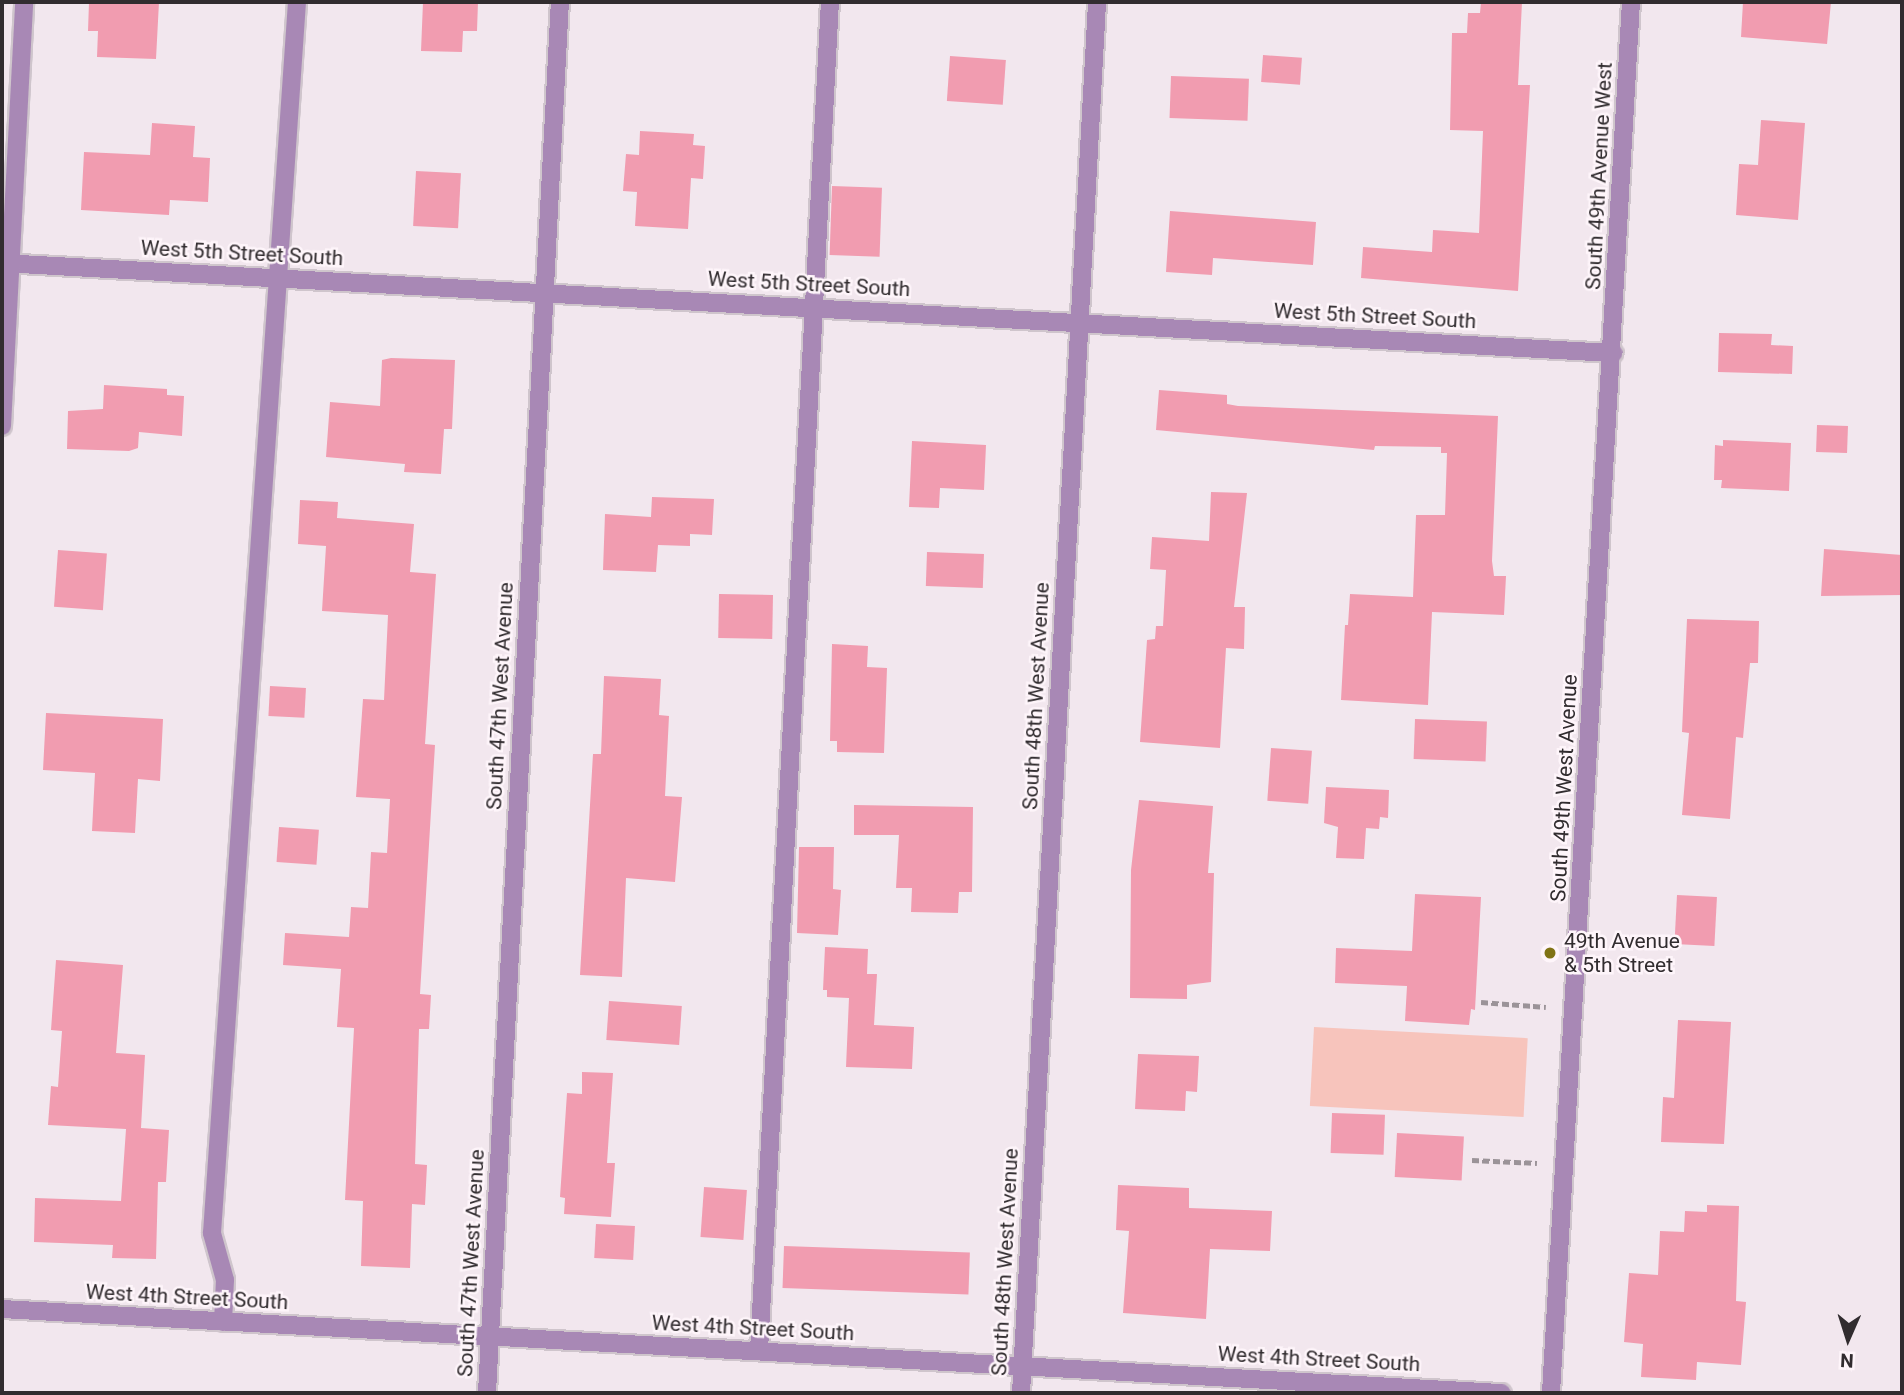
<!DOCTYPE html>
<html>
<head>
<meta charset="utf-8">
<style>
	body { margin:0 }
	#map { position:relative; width:1904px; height:1395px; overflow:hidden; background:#f2e7ee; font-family:Roboto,sans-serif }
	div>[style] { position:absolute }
	.green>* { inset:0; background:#f7c4bc; transform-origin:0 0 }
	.building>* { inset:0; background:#f19cb0; transform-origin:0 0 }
	.path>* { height:4.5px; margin-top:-2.25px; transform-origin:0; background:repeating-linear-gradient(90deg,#9b9398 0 7px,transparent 0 10.5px) }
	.roads { filter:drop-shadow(2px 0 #cfc5cc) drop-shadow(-2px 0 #cfc5cc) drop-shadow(0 2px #cfc5cc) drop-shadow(0 -2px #cfc5cc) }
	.service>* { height:18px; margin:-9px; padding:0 9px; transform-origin:9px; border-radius:9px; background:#a888b5 }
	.minor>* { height:18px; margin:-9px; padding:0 9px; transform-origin:9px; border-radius:9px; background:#a888b5 }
	.tertiary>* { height:18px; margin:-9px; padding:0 9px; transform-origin:9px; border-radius:9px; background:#a888b5 }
	.dots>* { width:19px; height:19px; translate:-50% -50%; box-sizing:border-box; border:4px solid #fef5fa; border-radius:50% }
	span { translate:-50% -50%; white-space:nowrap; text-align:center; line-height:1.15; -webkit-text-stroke:5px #fef5fa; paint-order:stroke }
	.street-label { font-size:21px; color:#312c2f }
	.poi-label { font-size:21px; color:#312c2f }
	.left { translate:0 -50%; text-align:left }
	.frame { position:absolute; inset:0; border:4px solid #312c2f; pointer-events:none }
	.north { position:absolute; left:1813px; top:1304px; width:70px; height:70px; -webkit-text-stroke:5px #fef5fa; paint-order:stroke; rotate:183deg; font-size:19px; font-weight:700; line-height:28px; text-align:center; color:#312c2f }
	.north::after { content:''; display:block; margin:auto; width:24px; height:32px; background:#312c2f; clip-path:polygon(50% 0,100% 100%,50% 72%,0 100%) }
</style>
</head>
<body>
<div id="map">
	<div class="green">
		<div style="left:1314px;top:1027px;width:214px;height:79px;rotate:3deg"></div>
	</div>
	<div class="building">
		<div style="clip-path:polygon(89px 2px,159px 2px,156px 59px,97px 57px,98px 31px,88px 31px)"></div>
		<div style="clip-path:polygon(423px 2px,478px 2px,477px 31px,463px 31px,462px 52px,421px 51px)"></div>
		<div style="clip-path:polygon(1481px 2px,1522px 2px,1518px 85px,1530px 85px,1518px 291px,1361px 278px,1363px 247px,1432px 252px,1433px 230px,1479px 233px,1483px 131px,1450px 130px,1452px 33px,1467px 33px,1468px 13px,1480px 13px)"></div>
		<div style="clip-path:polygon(1743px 2px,1831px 2px,1827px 44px,1741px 37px)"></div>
		<div style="left:1263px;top:55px;width:39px;height:27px;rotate:4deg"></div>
		<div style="left:950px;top:56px;width:56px;height:45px;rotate:4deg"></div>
		<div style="left:1171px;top:76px;width:78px;height:42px;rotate:2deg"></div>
		<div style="clip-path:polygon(1761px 120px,1805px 123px,1798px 220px,1736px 215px,1739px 164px,1758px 165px)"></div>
		<div style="clip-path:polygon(152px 123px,195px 126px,193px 157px,210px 158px,208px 202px,170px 200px,169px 215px,81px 210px,84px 152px,150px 155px)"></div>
		<div style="clip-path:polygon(640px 131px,694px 134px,693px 145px,705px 146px,703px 179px,691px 178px,688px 229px,635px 226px,637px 192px,623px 191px,626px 154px,639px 155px)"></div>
		<div style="left:416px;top:171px;width:45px;height:55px;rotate:3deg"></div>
		<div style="left:832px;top:186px;width:50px;height:69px;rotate:2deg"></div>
		<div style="clip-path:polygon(1170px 211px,1316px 222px,1313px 265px,1213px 258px,1212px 275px,1166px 272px)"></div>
		<div style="clip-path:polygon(1719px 333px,1772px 334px,1771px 345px,1793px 346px,1792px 374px,1718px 372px)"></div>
		<div style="clip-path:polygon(391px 358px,455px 360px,452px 429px,444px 429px,441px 474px,404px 472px,405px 464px,326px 457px,330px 402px,380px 406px,382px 360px)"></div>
		<div style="clip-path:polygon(104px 385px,167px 389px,167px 395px,184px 396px,182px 436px,139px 432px,138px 448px,129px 451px,67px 449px,68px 411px,103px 409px)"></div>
		<div style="clip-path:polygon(1159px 390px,1227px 395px,1227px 404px,1238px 406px,1498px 416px,1492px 561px,1494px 576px,1506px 576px,1504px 615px,1432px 612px,1428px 705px,1341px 700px,1345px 625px,1348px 625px,1350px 594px,1413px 597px,1416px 515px,1445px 515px,1447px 453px,1441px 453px,1441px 447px,1375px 446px,1374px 450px,1156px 430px)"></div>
		<div style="left:1817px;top:425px;width:31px;height:27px;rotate:2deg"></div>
		<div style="clip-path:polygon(1723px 440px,1791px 443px,1789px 491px,1721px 488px,1722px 480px,1714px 480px,1715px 445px,1723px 446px)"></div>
		<div style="clip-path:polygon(912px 441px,986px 445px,984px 490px,940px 488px,939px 508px,909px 507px)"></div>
		<div style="clip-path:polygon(1211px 492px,1247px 493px,1234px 607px,1245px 607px,1244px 649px,1226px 648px,1220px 748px,1140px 742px,1147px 640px,1155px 639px,1156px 626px,1163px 626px,1166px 570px,1150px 569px,1152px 537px,1209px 541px)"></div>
		<div style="clip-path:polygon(652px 497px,714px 499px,712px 535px,690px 534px,690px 546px,658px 545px,656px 572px,603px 570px,605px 514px,651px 517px)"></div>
		<div style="clip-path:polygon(300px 500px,338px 502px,337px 518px,414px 524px,410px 572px,436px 574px,425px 744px,435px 745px,420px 994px,431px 995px,429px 1029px,419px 1029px,415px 1164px,427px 1165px,425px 1205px,412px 1204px,410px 1268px,361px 1266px,363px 1201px,345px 1200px,354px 1028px,337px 1027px,341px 969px,283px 965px,285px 933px,349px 937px,351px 907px,368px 908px,371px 852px,387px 853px,390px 799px,356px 797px,363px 699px,384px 700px,388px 615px,322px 611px,326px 546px,298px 544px)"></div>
		<div style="clip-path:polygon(1824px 549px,1902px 555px,1902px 595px,1821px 596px)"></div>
		<div style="left:58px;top:550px;width:49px;height:57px;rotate:4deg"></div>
		<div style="left:927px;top:552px;width:57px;height:34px;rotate:2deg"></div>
		<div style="left:719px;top:594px;width:54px;height:44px;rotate:1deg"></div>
		<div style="clip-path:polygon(1687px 619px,1759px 621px,1758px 663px,1750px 663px,1743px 738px,1736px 737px,1730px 819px,1682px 815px,1689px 733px,1682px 732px)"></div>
		<div style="clip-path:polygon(832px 644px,868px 646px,867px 667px,887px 668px,884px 753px,837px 752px,837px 741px,830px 741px)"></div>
		<div style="clip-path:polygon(604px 676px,661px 679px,659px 715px,669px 716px,665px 796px,682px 797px,675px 882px,626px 878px,622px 977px,580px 975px,593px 754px,601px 754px)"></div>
		<div style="left:270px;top:686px;width:36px;height:30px;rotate:3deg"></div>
		<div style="clip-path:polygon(46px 713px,163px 719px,160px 781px,138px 779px,135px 833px,92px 831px,95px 773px,43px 770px)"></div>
		<div style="left:1415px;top:719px;width:72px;height:40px;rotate:2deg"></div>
		<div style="left:1271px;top:748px;width:41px;height:53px;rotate:4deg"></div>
		<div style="clip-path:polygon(1326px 787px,1389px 790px,1388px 818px,1380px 817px,1379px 829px,1366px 828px,1364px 859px,1336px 858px,1338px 827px,1324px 823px)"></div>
		<div style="clip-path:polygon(1139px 800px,1213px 806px,1208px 873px,1214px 873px,1211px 982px,1187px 985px,1187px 999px,1130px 998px,1131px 870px)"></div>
		<div style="clip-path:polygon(854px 805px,973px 807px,972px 892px,959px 892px,958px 913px,911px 912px,912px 888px,896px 888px,899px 835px,854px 835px)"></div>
		<div style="left:279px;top:827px;width:40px;height:35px;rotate:4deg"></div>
		<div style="clip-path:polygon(799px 847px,834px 847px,833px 889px,841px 890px,838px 935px,797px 933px)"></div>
		<div style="clip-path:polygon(1415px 894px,1481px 897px,1475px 1010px,1471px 1009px,1469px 1025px,1405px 1021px,1407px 986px,1335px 983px,1336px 948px,1412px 951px)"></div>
		<div style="left:1677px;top:895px;width:40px;height:49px;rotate:3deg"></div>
		<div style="clip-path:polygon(825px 947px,868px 949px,867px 974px,877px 974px,874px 1025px,914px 1027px,912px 1069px,846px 1067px,849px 998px,827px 997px,827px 990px,823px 990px)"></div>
		<div style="clip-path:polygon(56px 960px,123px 965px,116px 1053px,145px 1055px,141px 1128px,169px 1130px,166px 1182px,158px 1182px,156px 1259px,112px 1258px,113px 1245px,34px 1242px,35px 1198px,121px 1201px,126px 1129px,48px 1125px,51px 1086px,58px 1087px,62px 1031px,51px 1030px)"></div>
		<div style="left:609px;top:1001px;width:73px;height:39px;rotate:4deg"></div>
		<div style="clip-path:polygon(1678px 1020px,1731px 1022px,1724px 1144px,1661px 1142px,1663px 1097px,1674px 1098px)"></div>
		<div style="clip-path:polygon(1138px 1054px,1199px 1056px,1197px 1092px,1186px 1091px,1185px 1111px,1135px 1109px)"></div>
		<div style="clip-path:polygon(582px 1072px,613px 1073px,607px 1163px,615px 1163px,611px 1217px,564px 1214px,565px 1198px,560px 1197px,567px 1093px,582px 1094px)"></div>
		<div style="left:1332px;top:1113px;width:53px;height:40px;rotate:2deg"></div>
		<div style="left:1397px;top:1133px;width:67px;height:44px;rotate:3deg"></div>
		<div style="clip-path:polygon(1118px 1185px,1189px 1188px,1189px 1208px,1272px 1211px,1270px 1251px,1210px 1249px,1206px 1319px,1123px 1313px,1129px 1231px,1116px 1230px)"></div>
		<div style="left:704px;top:1187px;width:43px;height:50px;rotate:4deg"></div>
		<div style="clip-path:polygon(1707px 1205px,1739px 1206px,1736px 1301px,1746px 1302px,1741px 1365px,1697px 1362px,1696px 1380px,1641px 1377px,1643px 1344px,1624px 1342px,1629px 1273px,1658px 1275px,1660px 1231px,1684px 1232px,1685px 1211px,1707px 1212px)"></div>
		<div style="left:596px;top:1224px;width:39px;height:34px;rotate:3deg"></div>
		<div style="left:784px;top:1246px;width:186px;height:42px;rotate:2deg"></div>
	</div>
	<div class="path">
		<div style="left:1481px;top:1002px;width:65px;rotate:4.4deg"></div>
		<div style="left:1472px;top:1160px;width:65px;rotate:2.6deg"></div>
	</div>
	<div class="roads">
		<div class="service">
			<div style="left:223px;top:1322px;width:42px;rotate:-87.3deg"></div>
			<div style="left:225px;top:1280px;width:49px;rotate:-105.5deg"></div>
			<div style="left:212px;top:1233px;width:1234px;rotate:-86.05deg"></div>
			<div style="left:759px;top:1351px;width:1351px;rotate:-86.99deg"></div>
		</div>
		<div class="minor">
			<div style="left:2px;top:263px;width:1614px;rotate:3.2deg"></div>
			<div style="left:2px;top:426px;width:425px;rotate:-87deg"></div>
			<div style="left:2px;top:1309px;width:1502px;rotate:3.21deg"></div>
			<div style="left:487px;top:1393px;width:1393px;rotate:-87deg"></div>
			<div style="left:1021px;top:1393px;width:1393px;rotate:-86.87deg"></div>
		</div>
		<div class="tertiary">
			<div style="left:1551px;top:1393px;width:1393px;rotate:-86.71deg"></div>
		</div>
	</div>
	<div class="dots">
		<div style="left:1550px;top:953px;background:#807315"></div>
	</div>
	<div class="street-label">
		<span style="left:1599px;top:176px;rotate:-87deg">South 49th Avenue West</span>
		<span style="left:242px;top:253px;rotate:3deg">West 5th Street South</span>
		<span style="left:809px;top:284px;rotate:3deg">West 5th Street South</span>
		<span style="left:1375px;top:316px;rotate:3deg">West 5th Street South</span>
		<span style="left:500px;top:696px;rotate:-87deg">South 47th West Avenue</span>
		<span style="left:1036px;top:696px;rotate:-87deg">South 48th West Avenue</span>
		<span style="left:1564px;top:788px;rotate:-87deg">South 49th West Avenue</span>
		<span style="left:1005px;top:1262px;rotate:-87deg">South 48th West Avenue</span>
		<span style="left:471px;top:1263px;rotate:-87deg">South 47th West Avenue</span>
		<span style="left:187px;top:1297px;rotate:3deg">West 4th Street South</span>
		<span style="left:753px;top:1328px;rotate:3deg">West 4th Street South</span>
		<span style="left:1319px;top:1359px;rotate:3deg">West 4th Street South</span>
	</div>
	<div class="poi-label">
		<span class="left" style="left:1564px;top:953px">49th Avenue<br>&amp; 5th Street</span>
	</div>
	<div class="frame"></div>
	<div class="north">N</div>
</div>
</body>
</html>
